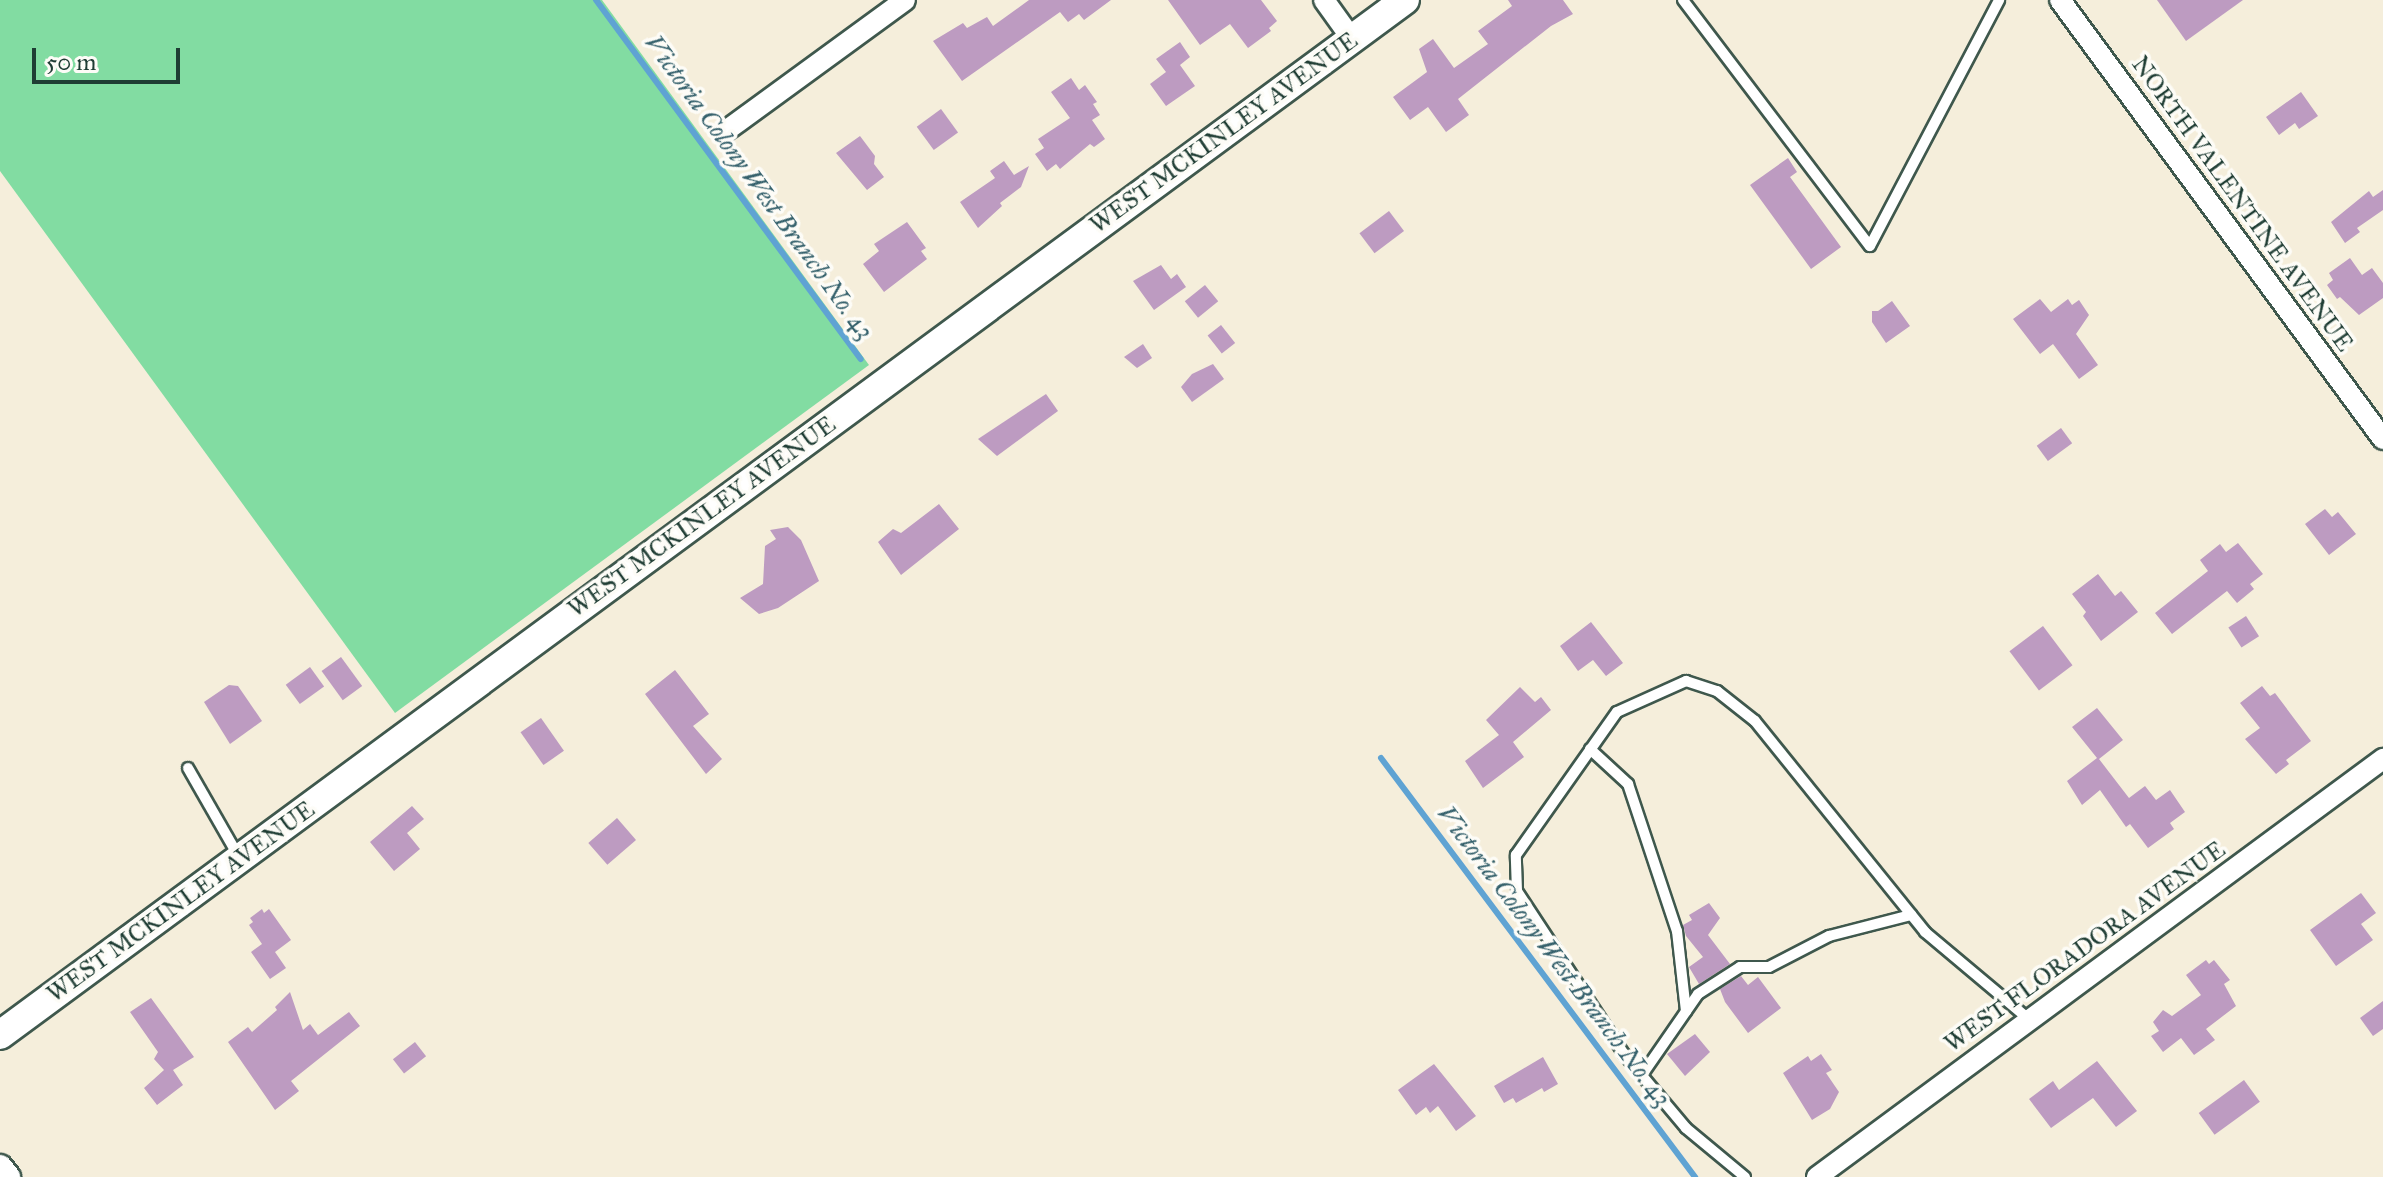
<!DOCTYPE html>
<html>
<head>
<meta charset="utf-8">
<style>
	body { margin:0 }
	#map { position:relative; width:2383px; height:1177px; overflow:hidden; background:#f5eedb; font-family:"IM FELL Great Primer",serif }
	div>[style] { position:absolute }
	.green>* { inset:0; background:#82dca2 }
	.stream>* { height:6px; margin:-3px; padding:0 3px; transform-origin:3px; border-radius:3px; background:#5fa3d3 }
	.building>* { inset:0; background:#bd9bc1; transform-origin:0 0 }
	.roads { filter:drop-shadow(2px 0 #3f584d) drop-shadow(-2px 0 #3f584d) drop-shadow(0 2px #3f584d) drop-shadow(0 -2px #3f584d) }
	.service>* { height:10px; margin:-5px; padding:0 5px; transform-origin:5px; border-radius:5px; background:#fff }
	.minor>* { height:20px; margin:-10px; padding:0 10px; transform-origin:10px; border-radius:10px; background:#fff }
	.tertiary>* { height:24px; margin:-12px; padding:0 12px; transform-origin:12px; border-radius:12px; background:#fff }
	.secondary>* { height:28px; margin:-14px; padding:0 14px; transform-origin:14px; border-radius:14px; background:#fff }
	span { translate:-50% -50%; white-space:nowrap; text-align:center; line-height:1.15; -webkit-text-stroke:7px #fdfcf7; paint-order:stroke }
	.street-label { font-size:24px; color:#1f3d34 }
	.water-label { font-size:26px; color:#35616c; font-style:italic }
	.scale { position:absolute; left:32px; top:48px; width:148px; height:36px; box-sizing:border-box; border:4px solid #1f3d34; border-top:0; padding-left:10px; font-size:24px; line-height:28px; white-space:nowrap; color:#1f3d34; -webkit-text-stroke:6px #fdfcf7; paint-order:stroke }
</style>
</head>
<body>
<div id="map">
	<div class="green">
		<div style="clip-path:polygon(0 0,602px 0,869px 365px,395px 713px,0 171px)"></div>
	</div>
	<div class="stream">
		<div style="left:596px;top:0;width:446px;rotate:53.6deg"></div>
		<div style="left:1381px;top:758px;width:524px;rotate:53.15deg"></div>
	</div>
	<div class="building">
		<div style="clip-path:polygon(1029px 0,1111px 0,1084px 20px,1079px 14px,1068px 22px,1060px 12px,962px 81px,933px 41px,963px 23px,967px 28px,987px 17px,993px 26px)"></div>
		<div style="clip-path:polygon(1168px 0,1261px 0,1277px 21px,1269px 28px,1271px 31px,1248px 48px,1230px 24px,1200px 45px)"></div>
		<div style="clip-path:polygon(1508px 0,1563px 0,1573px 14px,1551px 26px,1458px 99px,1469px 115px,1446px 132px,1428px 107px,1410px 120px,1393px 97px,1427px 72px,1419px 49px,1433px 39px,1454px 68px,1488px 44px,1478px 31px,1512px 6px)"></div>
		<div style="clip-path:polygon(2157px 0,2243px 0,2186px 41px)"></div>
		<div style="clip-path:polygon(1180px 42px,1190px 57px,1180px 65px,1195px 86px,1166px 106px,1150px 84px,1166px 72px,1156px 59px)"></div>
		<div style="clip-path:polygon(1071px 78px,1079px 90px,1085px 85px,1097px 102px,1093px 104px,1100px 115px,1092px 120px,1105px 139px,1094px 147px,1090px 144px,1060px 169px,1056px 164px,1047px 171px,1035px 154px,1044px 148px,1038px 139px,1070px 118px,1051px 92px)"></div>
		<div style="clip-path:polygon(2301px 92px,2318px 116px,2299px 129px,2295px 123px,2279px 135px,2266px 117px)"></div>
		<div style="left:941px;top:109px;width:29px;height:30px;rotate:54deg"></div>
		<div style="clip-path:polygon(860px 136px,875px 156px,874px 164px,884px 177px,867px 190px,836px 153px)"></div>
		<div style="clip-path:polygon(1788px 158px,1797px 172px,1790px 177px,1841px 247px,1811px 269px,1750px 185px)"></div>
		<div style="clip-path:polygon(1004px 161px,1014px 175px,1029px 166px,1021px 187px,1000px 203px,1002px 206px,978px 228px,960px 202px,995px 178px,990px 171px)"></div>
		<div style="clip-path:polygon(2383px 190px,2383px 210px,2357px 228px,2360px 232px,2345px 243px,2331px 222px,2369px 191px,2373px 197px)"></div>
		<div style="left:1389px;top:211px;width:25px;height:37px;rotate:53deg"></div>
		<div style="clip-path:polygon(907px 222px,926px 248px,921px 251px,927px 259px,884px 292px,863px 264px,879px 251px,874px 244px)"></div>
		<div style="clip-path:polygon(2350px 258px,2362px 275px,2372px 268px,2383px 283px,2383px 298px,2359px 315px,2340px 297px,2337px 299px,2327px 285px,2333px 280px,2329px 273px)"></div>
		<div style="clip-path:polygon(1161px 265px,1171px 279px,1177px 274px,1186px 287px,1154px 310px,1133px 281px)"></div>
		<div style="left:1205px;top:285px;width:21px;height:26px;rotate:51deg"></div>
		<div style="clip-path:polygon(2040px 299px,2051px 312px,2068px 299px,2072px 305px,2079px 300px,2089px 315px,2076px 334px,2098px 365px,2079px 379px,2053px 344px,2040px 354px,2013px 319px)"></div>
		<div style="clip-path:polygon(1892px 301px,1910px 326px,1886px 343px,1872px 322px,1872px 311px,1878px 311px)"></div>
		<div style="left:1221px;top:325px;width:23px;height:17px;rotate:52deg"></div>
		<div style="clip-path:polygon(1143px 344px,1152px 358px,1137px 368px,1124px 357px)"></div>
		<div style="clip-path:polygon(1213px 364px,1224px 379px,1192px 402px,1181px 387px,1192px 374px)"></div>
		<div style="clip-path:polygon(1046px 394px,1058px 411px,997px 456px,978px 439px)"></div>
		<div style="left:2061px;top:428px;width:19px;height:30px;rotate:54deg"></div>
		<div style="clip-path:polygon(939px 504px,959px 529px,901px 575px,878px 542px,893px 529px,901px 533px)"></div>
		<div style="clip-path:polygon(2325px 509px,2332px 517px,2338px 512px,2356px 534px,2329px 555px,2305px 524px)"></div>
		<div style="clip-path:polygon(788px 527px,801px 540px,819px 581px,778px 608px,759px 614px,740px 598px,763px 584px,765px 546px,776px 539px,770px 530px)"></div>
		<div style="clip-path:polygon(2238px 543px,2263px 574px,2250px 584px,2254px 589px,2237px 603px,2227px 591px,2172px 634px,2155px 613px,2208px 571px,2200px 560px,2220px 544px,2226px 552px)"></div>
		<div style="clip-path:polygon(2098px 574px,2115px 596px,2121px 591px,2138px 612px,2101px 641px,2083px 616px,2086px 612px,2072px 594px)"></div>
		<div style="left:2246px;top:616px;width:24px;height:21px;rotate:57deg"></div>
		<div style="clip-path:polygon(1591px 622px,1623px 663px,1606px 676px,1593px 660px,1578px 671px,1560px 646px)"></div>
		<div style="left:2043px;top:626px;width:49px;height:42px;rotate:53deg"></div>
		<div style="left:341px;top:657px;width:36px;height:24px;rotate:54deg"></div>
		<div style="left:310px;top:667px;width:24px;height:30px;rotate:54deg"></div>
		<div style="clip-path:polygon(675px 670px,709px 714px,693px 726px,722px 759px,706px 774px,645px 694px)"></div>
		<div style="clip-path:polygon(229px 685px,238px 686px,262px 721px,230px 744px,204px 702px)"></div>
		<div style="clip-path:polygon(2262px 686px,2270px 696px,2275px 693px,2311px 741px,2286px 760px,2289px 764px,2276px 774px,2245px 739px,2260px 728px,2240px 703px)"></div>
		<div style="clip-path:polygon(1520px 687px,1535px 702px,1541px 697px,1551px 710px,1513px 742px,1524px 757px,1483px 788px,1465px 761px,1499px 735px,1486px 720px)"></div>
		<div style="clip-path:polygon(2097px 708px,2123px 740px,2099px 759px,2129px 798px,2145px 786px,2156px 800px,2170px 790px,2185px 812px,2170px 823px,2174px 829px,2148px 848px,2130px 824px,2126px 827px,2100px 790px,2082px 805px,2067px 781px,2097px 758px,2072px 727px)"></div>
		<div style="left:541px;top:718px;width:40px;height:25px;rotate:55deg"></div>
		<div style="clip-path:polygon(412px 806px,424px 819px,407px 833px,420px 849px,394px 871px,370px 842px)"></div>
		<div style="left:617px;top:818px;width:29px;height:38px;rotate:49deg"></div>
		<div style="clip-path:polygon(2361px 893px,2376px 913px,2361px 924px,2373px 940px,2336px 966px,2310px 930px)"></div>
		<div style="clip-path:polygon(1709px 903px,1720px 918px,1708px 935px,1730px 964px,1699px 984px,1689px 967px,1703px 957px,1686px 936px,1683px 925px,1692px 920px,1689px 915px)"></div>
		<div style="clip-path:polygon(262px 909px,264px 913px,269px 909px,291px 940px,275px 952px,286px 968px,270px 979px,251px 952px,262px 944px,249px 925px,253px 922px,250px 918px)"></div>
		<div style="clip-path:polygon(2206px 960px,2209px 964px,2214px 960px,2230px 980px,2224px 984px,2236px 1006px,2206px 1029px,2215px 1040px,2194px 1055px,2181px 1038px,2163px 1052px,2151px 1036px,2159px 1031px,2153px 1022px,2163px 1010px,2172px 1016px,2201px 995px,2186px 975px)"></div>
		<div style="clip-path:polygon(1741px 976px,1748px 985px,1758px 977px,1781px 1008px,1748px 1033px,1725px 1002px,1720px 989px)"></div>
		<div style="clip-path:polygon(290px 992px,303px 1030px,310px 1024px,318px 1035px,349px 1012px,360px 1026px,291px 1081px,299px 1091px,275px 1110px,228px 1042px,248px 1027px,252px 1032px,277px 1010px,275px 1007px)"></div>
		<div style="clip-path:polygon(151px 998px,194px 1057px,173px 1070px,183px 1085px,157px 1105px,144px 1088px,164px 1070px,154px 1059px,158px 1052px,130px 1012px)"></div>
		<div style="clip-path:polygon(2383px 1001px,2383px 1029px,2373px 1036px,2360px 1018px)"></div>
		<div style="clip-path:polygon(1695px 1034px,1710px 1052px,1685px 1076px,1667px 1054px)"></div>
		<div style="left:415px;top:1042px;width:18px;height:28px;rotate:52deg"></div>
		<div style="clip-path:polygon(1821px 1054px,1832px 1070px,1826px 1073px,1839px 1092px,1830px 1109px,1812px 1120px,1783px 1073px,1808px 1056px,1811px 1061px)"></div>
		<div style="clip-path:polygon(1543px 1057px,1558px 1084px,1544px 1092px,1542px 1088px,1516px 1103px,1513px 1098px,1504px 1103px,1494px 1086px)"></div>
		<div style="clip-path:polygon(2097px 1061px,2137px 1111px,2116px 1127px,2093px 1098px,2051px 1128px,2029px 1099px,2053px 1081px,2059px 1090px)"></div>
		<div style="clip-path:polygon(1434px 1064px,1476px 1116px,1456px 1131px,1438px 1106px,1430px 1113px,1426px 1107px,1416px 1115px,1398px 1090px)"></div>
		<div style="left:2244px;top:1080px;width:27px;height:56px;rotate:54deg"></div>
	</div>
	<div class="roads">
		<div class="service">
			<div style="left:1683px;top:0;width:309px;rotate:52.8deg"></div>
			<div style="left:1870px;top:246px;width:278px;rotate:-62.3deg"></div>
			<div style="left:1590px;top:749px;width:52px;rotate:42.6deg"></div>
			<div style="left:1628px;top:784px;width:155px;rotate:71.6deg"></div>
			<div style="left:1677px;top:931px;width:81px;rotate:83.6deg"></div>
			<div style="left:188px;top:768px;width:103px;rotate:60.2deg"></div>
			<div style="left:1642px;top:1075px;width:98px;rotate:-55.3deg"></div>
			<div style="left:1698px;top:994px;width:50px;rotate:-32.7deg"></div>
			<div style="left:1740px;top:967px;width:29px"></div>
			<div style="left:1769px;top:967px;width:68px;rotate:-27.3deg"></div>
			<div style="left:1829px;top:936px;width:85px;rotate:-14.4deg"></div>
			<div style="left:1745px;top:1177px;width:77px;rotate:-140.3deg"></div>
			<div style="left:1686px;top:1128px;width:97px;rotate:-130deg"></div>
			<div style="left:1624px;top:1054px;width:195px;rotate:-123.3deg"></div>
			<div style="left:1517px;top:891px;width:36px;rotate:-92deg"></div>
			<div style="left:1516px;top:855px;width:175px;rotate:-54.8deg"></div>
			<div style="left:1617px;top:712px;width:76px;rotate:-24.2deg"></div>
			<div style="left:1686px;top:681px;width:33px;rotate:18deg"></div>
			<div style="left:1717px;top:691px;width:48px;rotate:38.3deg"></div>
			<div style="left:1755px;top:721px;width:271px;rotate:51.1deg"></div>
			<div style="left:1925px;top:932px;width:137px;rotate:40deg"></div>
		</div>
		<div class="minor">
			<div style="left:1324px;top:0;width:48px;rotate:54.3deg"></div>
			<div style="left:2060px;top:0;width:545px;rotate:53.66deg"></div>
			<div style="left:727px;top:130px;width:220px;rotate:-36.1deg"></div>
			<div style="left:1817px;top:1177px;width:704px;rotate:-36.45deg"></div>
		</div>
		<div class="tertiary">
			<div style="left:0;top:1167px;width:13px;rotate:51deg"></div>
		</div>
		<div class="secondary">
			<div style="left:0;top:1035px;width:1745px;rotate:-36.38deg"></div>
		</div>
	</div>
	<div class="street-label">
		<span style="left:1224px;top:133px;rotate:-36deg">WEST MCKINLEY AVENUE</span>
		<span style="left:2242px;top:204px;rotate:54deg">NORTH VALENTINE AVENUE</span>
		<span style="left:702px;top:517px;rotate:-36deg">WEST MCKINLEY AVENUE</span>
		<span style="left:181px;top:902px;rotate:-36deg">WEST MCKINLEY AVENUE</span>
		<span style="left:2085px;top:947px;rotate:-36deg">WEST FLORADORA AVENUE</span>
	</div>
	<div class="water-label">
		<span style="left:759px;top:187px;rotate:54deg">Victoria Colony West Branch No. 43</span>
		<span style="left:1554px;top:956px;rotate:53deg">Victoria Colony West Branch No. 43</span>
	</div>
	<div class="scale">50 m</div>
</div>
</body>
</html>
